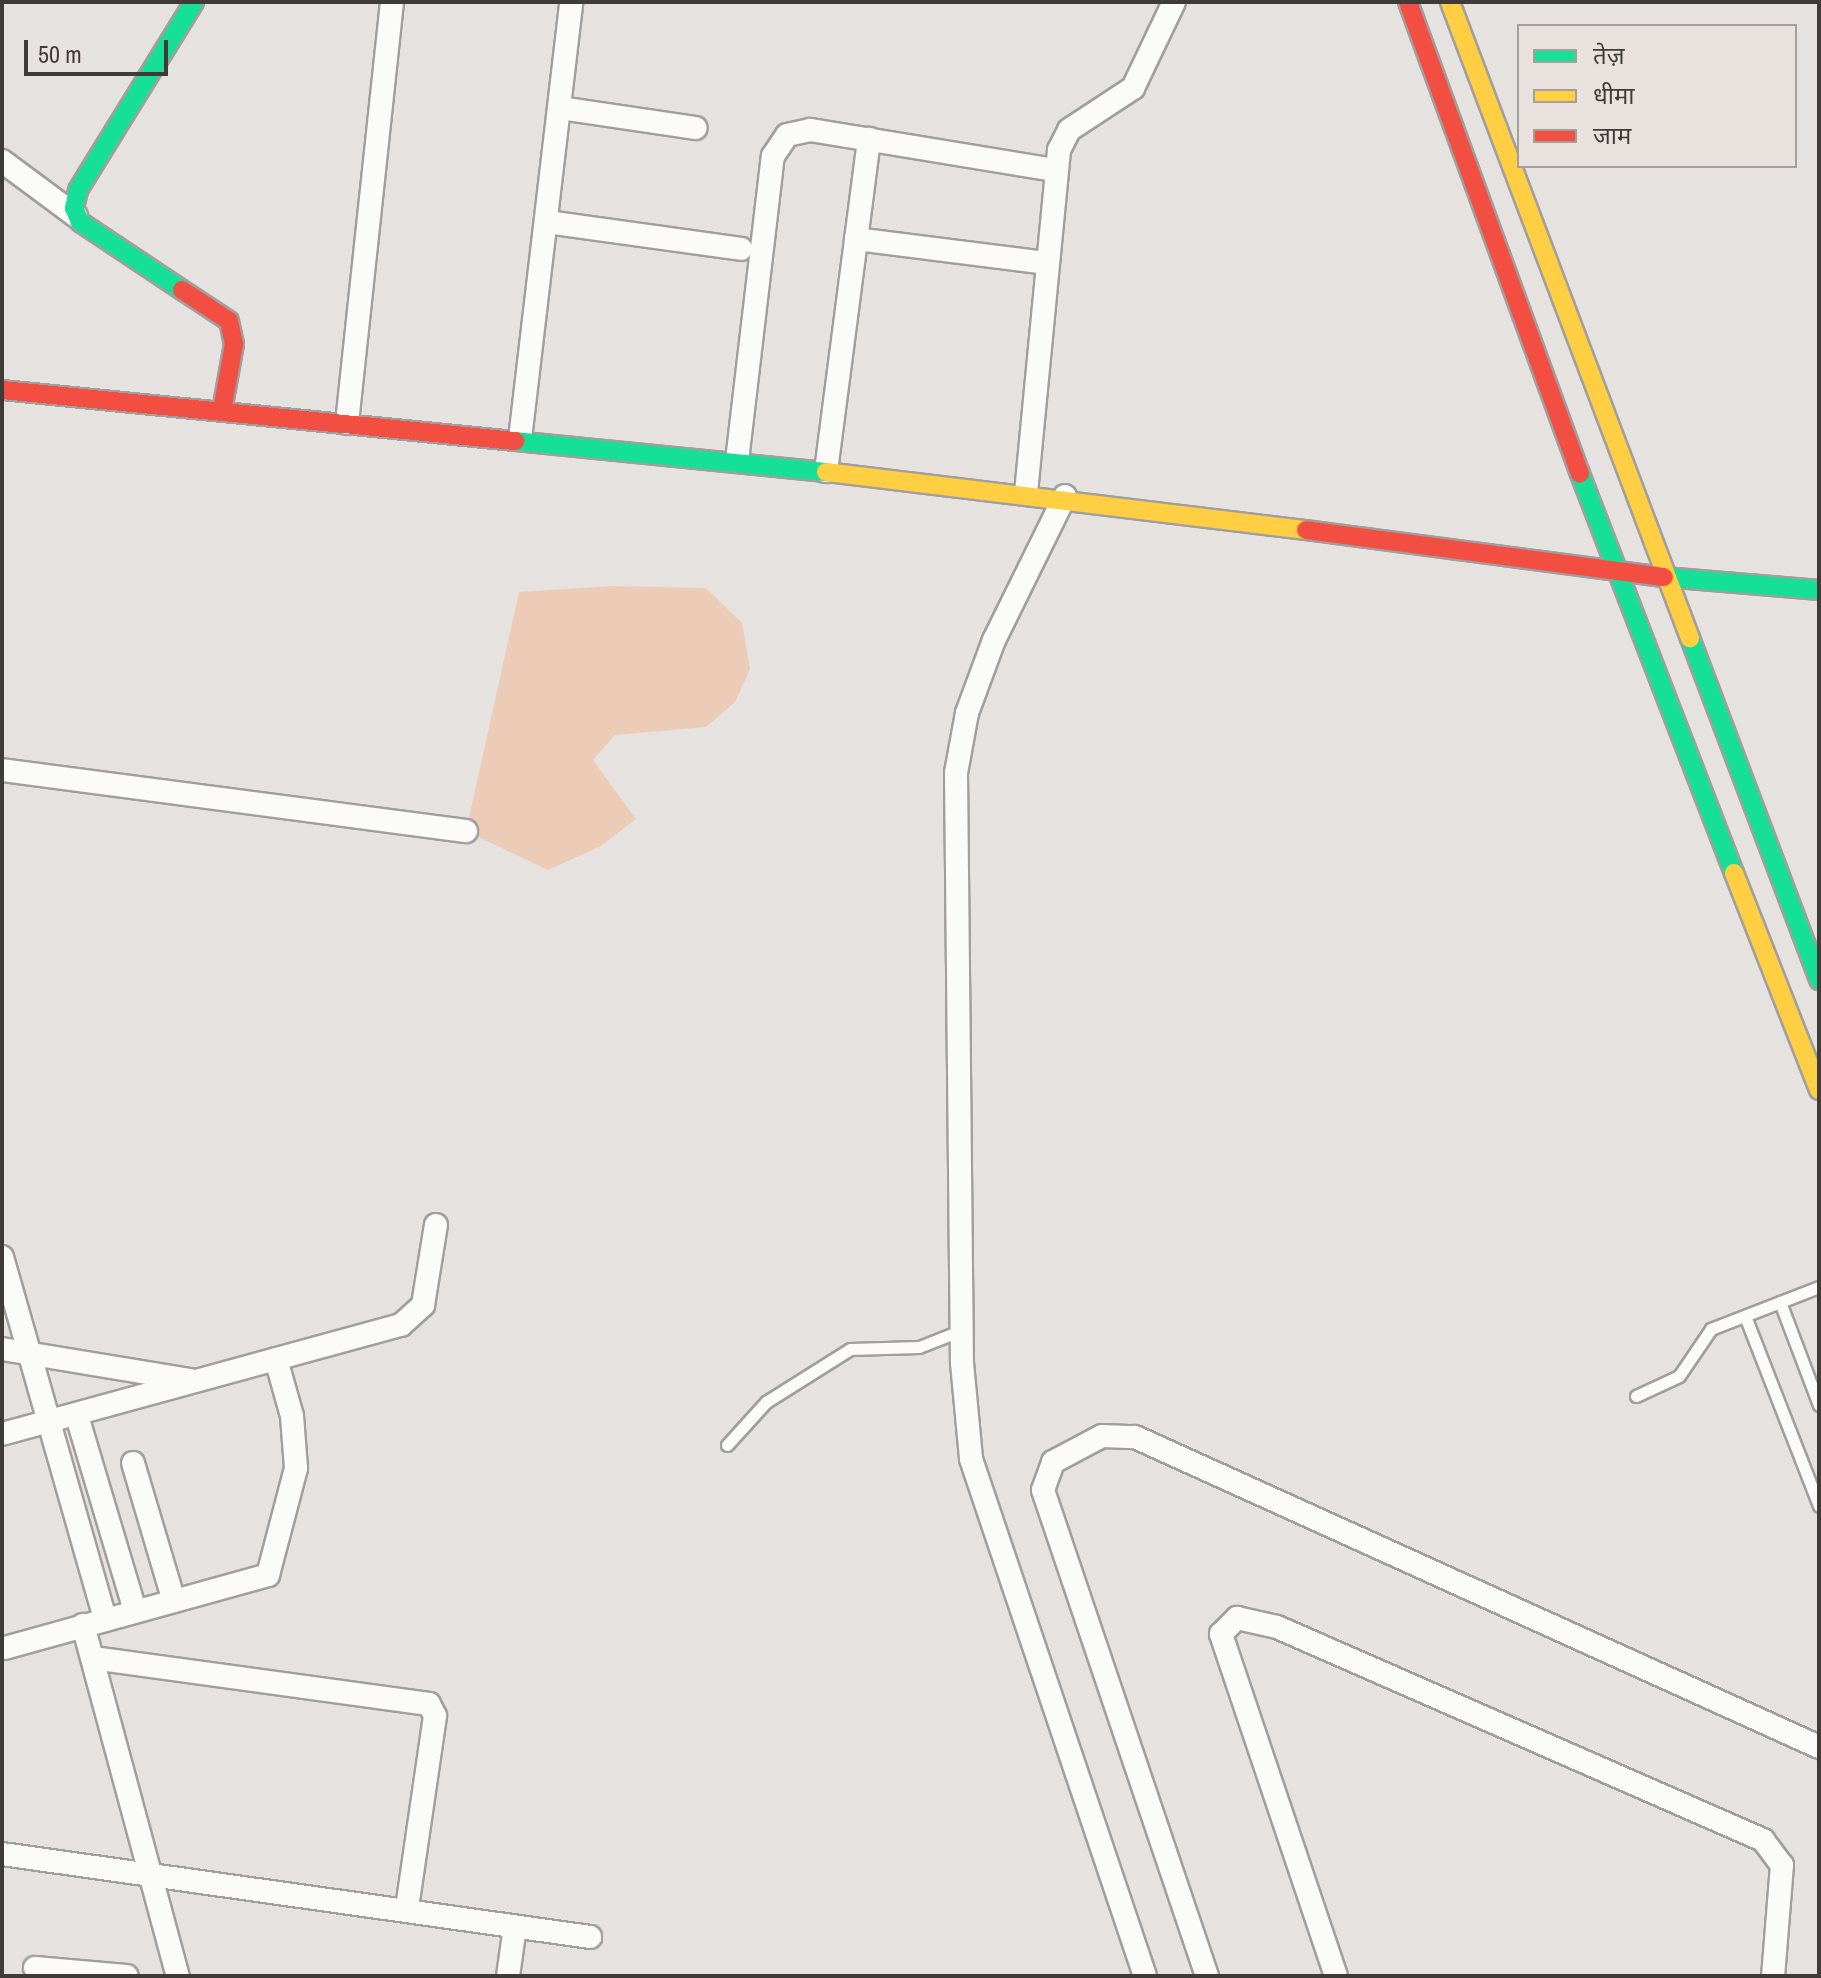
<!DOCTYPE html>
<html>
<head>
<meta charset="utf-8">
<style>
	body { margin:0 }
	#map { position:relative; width:1821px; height:1978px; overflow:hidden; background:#e5e2e0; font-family:"Archivo Narrow","Noto Sans Devanagari",sans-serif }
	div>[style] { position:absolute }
	.green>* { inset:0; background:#edccb7 }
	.roads { filter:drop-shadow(2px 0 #a19e9d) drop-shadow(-2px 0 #a19e9d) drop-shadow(0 2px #a19e9d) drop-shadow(0 -2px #a19e9d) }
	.lane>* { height:11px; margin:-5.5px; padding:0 5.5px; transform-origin:5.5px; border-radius:5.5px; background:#fbfbfa }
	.street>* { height:22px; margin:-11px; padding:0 11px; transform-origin:11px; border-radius:11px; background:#fbfbfa }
	.fast>* { height:18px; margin:-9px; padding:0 9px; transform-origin:9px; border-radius:9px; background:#16e098 }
	.slow>* { height:18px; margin:-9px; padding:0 9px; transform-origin:9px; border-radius:9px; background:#ffcf43 }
	.jam>* { height:18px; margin:-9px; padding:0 9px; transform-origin:9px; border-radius:9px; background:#f24e42 }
	span { translate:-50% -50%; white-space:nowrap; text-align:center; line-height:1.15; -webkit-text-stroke:8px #e8e1dd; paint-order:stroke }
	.frame { position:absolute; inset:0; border:4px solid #3e3b39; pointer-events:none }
	.legend { position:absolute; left:1517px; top:24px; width:280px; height:144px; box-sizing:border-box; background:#e8e1dd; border:2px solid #a49f9b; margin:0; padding:10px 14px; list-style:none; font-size:24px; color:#3e3b39 }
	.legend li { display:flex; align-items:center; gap:16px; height:40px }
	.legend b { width:40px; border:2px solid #a49f9b }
	.scale { position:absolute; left:24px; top:40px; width:144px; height:36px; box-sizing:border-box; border:4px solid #3e3b39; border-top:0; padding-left:10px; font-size:24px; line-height:28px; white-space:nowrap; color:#3e3b39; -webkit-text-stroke:6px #e8e1dd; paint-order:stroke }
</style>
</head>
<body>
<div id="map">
	<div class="green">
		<div style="clip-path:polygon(612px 586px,706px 588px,742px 623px,750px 669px,735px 702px,706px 727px,615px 735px,593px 760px,636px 819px,601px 846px,548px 870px,466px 831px,519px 592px)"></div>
	</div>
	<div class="roads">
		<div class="lane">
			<div style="left:1780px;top:1302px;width:110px;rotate:69.3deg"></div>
			<div style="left:1745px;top:1316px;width:204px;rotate:68.7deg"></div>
			<div style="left:1636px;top:1396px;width:47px;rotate:-24.9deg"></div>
			<div style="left:1679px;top:1376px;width:57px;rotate:-55.8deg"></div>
			<div style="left:1711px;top:1329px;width:116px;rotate:-21.3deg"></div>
			<div style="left:727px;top:1445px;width:58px;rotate:-47.8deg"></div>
			<div style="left:766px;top:1402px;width:99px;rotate:-32.2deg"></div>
			<div style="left:850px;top:1349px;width:69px;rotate:-1.7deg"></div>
			<div style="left:919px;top:1347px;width:46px;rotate:-21.6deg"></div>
		</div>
		<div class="street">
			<div style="left:560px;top:108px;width:137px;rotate:8.4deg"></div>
			<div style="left:2px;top:161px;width:92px;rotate:36.6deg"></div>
			<div style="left:547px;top:222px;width:196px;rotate:7.9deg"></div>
			<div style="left:856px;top:239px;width:192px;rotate:7.2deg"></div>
			<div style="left:347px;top:423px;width:423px;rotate:-83.9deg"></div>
			<div style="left:520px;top:439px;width:440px;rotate:-83.3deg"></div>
			<div style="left:737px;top:461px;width:307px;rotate:-83.3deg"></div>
			<div style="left:773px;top:156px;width:25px;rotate:-56deg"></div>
			<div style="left:787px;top:135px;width:24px;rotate:-12deg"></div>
			<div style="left:810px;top:130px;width:248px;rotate:9.3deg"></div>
			<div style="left:826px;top:471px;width:335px;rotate:-82.6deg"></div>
			<div style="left:1026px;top:493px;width:345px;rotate:-84.5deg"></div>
			<div style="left:1059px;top:150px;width:22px;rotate:-63deg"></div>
			<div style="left:1069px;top:130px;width:77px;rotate:-33.3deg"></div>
			<div style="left:1133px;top:88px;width:95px;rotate:-64.5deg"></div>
			<div style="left:1065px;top:496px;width:161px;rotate:116.2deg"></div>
			<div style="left:994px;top:640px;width:78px;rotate:110.3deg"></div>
			<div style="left:967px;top:713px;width:61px;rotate:100.4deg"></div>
			<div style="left:956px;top:773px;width:590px;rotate:89.42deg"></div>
			<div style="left:962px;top:1363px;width:96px;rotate:84.6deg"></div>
			<div style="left:971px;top:1459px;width:545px;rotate:71.4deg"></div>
			<div style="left:2px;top:770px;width:468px;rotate:7.5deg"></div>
			<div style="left:2px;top:1257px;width:375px;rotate:74.1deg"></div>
			<div style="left:2px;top:1349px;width:191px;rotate:9.4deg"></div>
			<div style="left:77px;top:1416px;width:202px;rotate:73.4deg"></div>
			<div style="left:2px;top:1434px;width:414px;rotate:-15.3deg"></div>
			<div style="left:401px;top:1325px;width:30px;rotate:-42deg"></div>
			<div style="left:423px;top:1305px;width:81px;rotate:-80.8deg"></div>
			<div style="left:133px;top:1463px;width:144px;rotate:73.5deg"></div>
			<div style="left:83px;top:1625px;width:364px;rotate:74.9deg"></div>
			<div style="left:5px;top:1648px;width:273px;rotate:-15.5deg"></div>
			<div style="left:268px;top:1575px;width:111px;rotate:-75.3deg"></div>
			<div style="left:296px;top:1468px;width:52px;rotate:-94.4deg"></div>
			<div style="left:292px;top:1416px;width:59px;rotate:-105.7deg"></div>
			<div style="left:93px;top:1658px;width:339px;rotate:7.8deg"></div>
			<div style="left:429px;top:1704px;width:13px;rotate:63deg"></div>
			<div style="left:435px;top:1716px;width:195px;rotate:98.3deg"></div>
			<div style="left:2px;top:1854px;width:594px;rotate:8.03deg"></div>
			<div style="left:35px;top:1968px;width:92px;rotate:5deg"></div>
			<div style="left:508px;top:1976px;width:49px;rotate:-81.9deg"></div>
			<div style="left:1207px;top:1976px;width:513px;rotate:-108.65deg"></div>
			<div style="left:1043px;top:1490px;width:30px;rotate:-70deg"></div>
			<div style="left:1053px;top:1462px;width:55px;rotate:-28deg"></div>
			<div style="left:1102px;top:1436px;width:33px;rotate:2deg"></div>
			<div style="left:1135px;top:1437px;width:751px;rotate:24.38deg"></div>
			<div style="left:1336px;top:1976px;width:361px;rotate:-108.6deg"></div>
			<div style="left:1221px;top:1634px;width:23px;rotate:-45deg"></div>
			<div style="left:1237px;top:1618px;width:41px;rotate:12.7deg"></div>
			<div style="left:1277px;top:1627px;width:531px;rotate:23.67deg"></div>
			<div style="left:1763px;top:1840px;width:31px;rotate:53deg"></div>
			<div style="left:1782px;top:1865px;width:111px;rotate:94.6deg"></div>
		</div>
		<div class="fast">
			<div style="left:182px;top:290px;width:123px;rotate:-146.3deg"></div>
			<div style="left:80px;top:222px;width:15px;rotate:-113deg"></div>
			<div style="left:74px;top:208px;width:18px;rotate:-77deg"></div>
			<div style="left:78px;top:190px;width:221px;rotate:-58.3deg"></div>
			<div style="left:515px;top:441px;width:313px;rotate:5.7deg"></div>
			<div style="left:1580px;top:474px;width:428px;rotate:68.9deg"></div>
			<div style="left:1664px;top:577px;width:156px;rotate:4.8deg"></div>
			<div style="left:1690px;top:638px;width:366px;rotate:69.3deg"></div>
		</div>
		<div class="slow">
			<div style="left:1450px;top:2px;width:680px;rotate:69.33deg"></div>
			<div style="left:826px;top:472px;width:483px;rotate:6.9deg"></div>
			<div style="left:1734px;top:873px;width:233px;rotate:68.6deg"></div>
		</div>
		<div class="jam">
			<div style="left:1408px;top:2px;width:502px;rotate:69.98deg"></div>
			<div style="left:182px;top:290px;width:56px;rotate:33.4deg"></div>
			<div style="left:229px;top:321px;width:24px;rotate:78deg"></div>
			<div style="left:234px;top:344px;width:68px;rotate:100.2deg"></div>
			<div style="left:2px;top:390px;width:516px;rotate:5.68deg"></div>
			<div style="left:1306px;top:530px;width:361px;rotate:7.5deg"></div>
		</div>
	</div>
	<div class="frame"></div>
	<ul class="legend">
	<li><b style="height:10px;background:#16e098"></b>तेज़</li>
	<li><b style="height:10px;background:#ffcf43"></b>धीमा</li>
	<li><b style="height:10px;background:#f24e42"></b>जाम</li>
	</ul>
	<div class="scale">50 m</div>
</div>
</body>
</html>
